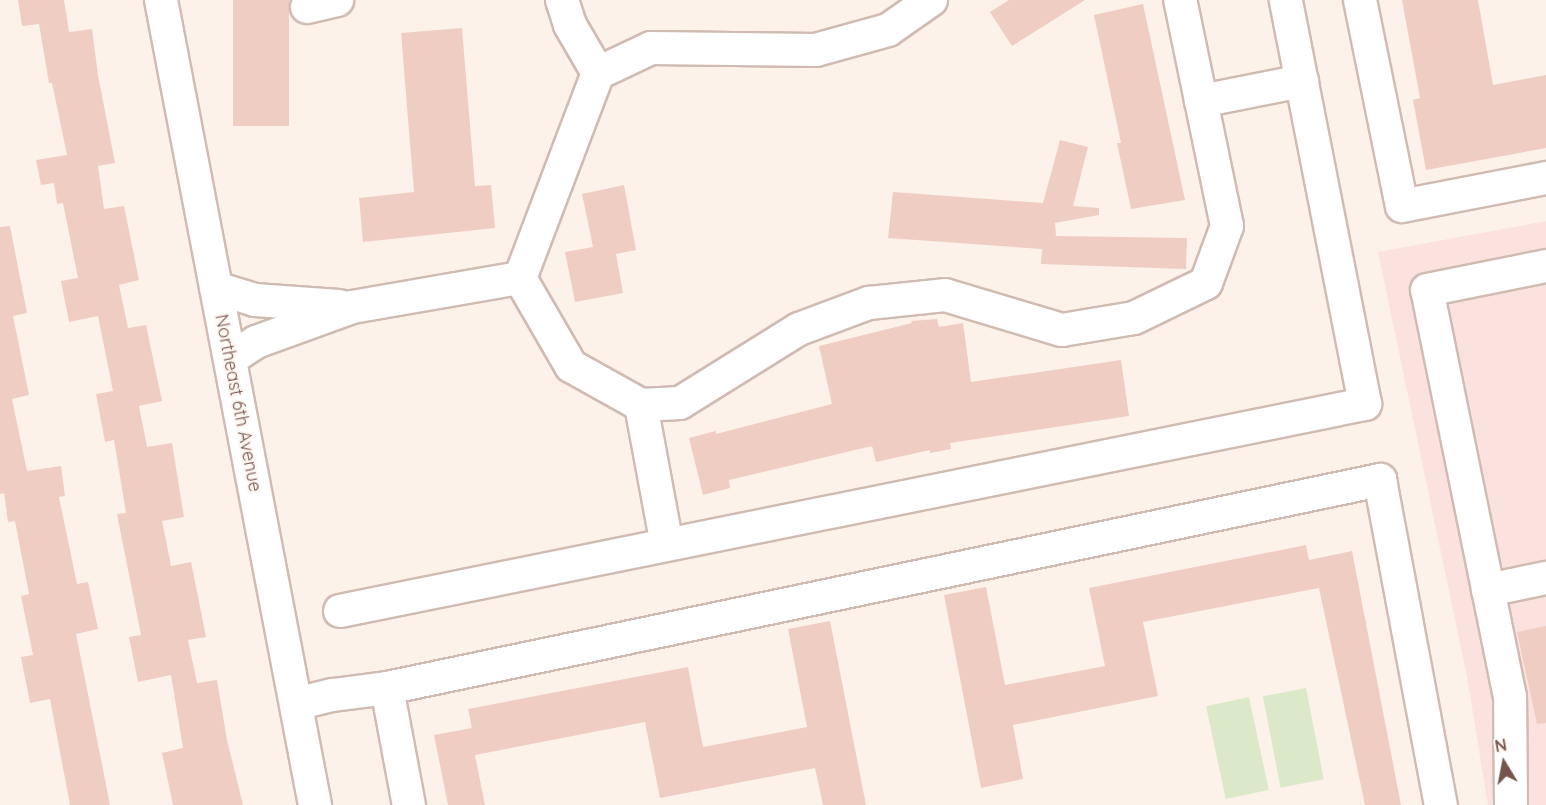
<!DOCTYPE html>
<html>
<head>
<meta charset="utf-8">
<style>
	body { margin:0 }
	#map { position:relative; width:1546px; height:805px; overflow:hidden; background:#fcf2ea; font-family:Quicksand,sans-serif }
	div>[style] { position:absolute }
	.commercial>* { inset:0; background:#fbe2df }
	.green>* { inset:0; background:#dce9c9; transform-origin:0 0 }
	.building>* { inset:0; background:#f0cdc3; transform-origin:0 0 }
	.roads { filter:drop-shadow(2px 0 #d0bbb2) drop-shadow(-2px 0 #d0bbb2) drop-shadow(0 2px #d0bbb2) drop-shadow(0 -2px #d0bbb2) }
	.minor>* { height:32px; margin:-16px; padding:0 16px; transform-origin:16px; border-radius:16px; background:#fff }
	span { translate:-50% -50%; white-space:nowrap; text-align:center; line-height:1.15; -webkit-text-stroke:4.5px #fef7f1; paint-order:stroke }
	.street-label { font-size:18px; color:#76554e }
	.north { position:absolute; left:1474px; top:733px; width:60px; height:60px; -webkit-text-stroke:4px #fef7f1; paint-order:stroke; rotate:350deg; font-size:16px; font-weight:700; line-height:24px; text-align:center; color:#76554e }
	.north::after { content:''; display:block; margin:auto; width:21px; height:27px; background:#76554e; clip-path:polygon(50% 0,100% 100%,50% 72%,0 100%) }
</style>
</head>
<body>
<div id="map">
	<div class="commercial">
		<div style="clip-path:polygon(1546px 221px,1546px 805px,1488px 805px,1467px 677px,1378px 252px)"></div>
	</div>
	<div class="green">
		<div style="left:1306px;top:688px;width:93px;height:44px;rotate:79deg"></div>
		<div style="left:1249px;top:697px;width:95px;height:44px;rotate:78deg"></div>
	</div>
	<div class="building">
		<div style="clip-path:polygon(18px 0,64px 0,69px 32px,92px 29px,98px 75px,115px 163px,98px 166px,104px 209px,124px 206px,139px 280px,119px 285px,128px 328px,146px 325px,162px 401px,139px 406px,147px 447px,172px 443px,184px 517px,162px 521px,171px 566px,191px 562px,206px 637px,188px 640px,197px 683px,217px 680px,227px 740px,243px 805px,173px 805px,162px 753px,183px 748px,171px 675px,138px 682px,129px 637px,141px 635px,117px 514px,126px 513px,114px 440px,105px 442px,96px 394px,113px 391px,98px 316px,69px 322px,61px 281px,78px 278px,63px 203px,57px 204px,54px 183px,41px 185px,36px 160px,67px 155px,52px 83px,49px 83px,39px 24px,22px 26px)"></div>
		<div style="left:233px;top:0;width:56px;height:126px"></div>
		<div style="clip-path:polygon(1009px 0,1085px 0,1012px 46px,990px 12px)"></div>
		<div style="clip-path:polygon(1402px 0,1478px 0,1493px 85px,1546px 75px,1546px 148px,1426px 170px,1413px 100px,1420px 98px)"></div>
		<div style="clip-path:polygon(1143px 4px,1185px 200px,1131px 209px,1117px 143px,1121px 143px,1094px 15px)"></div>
		<div style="clip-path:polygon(462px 28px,475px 186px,491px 185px,495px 228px,363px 242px,359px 198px,414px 192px,401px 33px)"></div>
		<div style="clip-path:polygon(1060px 140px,1088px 147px,1073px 206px,1099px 208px,1099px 215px,1055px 223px,1056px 236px,1187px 238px,1186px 269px,1041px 264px,1042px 249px,888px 238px,893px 192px,1043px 203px)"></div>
		<div style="clip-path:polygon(624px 185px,636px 250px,616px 254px,623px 293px,575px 302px,565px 252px,593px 247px,582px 194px)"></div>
		<div style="clip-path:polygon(10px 226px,27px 313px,13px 316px,29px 395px,12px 399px,27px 471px,61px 466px,65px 496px,59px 497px,77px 584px,88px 582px,98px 629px,76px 634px,110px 805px,70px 805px,50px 699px,30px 703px,21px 657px,33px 655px,21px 596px,29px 594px,15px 521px,8px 522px,4px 493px,0 494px,0 227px)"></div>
		<div style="clip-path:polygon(937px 319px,939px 327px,963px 323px,971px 382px,1121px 360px,1129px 416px,950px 443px,951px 449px,930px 453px,930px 450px,876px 462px,872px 446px,729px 480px,730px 488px,703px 495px,689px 438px,716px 431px,716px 434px,832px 404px,819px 346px,912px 323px,911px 321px)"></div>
		<div style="clip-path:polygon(1306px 545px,1309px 560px,1352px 551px,1401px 805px,1365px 805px,1319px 588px,1143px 622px,1158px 696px,1013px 725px,1023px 779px,981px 788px,944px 595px,986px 587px,1005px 685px,1105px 666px,1089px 588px)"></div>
		<div style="clip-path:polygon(830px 621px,866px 805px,823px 805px,815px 768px,660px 798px,645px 722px,475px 755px,485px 805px,448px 805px,434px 735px,472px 728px,468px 709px,688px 667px,703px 747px,807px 727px,788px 629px)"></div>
		<div style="clip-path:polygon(1546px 626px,1546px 723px,1537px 724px,1517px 632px)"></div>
	</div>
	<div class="roads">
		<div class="minor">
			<div style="left:161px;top:0;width:820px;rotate:79.17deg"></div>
			<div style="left:562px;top:0;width:26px;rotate:72deg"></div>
			<div style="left:570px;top:25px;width:56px;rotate:59.7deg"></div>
			<div style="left:931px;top:0;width:52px;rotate:145.1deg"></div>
			<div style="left:888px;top:30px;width:75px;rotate:164.5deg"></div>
			<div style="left:816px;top:50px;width:165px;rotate:-179.3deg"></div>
			<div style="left:651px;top:48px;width:59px;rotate:154.7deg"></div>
			<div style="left:598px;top:73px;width:219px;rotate:110.8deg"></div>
			<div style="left:520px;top:278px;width:102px;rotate:59.9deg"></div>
			<div style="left:571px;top:366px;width:80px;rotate:29.1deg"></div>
			<div style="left:641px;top:405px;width:39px;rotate:-3deg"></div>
			<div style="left:680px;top:403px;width:140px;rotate:-31.9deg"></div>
			<div style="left:799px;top:329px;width:75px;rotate:-20.4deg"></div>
			<div style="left:869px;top:303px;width:76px;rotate:-6deg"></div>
			<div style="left:945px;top:295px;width:122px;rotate:16.7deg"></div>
			<div style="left:1062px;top:330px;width:73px;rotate:-9.5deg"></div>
			<div style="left:1134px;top:318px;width:80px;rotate:-25.9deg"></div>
			<div style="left:1206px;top:283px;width:61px;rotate:-69.8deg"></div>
			<div style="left:1227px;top:226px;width:231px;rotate:-101.7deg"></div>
			<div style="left:1360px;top:0;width:210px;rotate:78.5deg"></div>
			<div style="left:1402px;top:206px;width:147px;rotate:-11deg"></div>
			<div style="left:307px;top:7px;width:31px;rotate:-13deg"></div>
			<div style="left:1201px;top:101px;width:103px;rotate:-11.2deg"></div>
			<div style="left:216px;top:288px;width:41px;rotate:17.1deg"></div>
			<div style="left:255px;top:300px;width:84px;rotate:4.1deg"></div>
			<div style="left:230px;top:359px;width:31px;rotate:-33deg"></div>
			<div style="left:256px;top:342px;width:102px;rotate:-20deg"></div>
			<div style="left:352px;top:307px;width:170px;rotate:-9.8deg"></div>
			<div style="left:641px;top:405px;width:142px;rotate:79.5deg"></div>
			<div style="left:1488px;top:590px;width:59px;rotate:-11.7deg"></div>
			<div style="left:340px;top:611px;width:1046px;rotate:-11.42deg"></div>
			<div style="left:1365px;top:404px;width:412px;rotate:-101.1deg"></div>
			<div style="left:387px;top:688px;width:119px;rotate:79.4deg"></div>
			<div style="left:296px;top:704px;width:38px;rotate:-14deg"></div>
			<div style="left:333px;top:695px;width:54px;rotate:-7.4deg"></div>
			<div style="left:387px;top:688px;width:1015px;rotate:-11.83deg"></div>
			<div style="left:1380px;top:480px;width:331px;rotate:79.4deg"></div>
			<div style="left:1511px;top:805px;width:108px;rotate:-90.5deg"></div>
			<div style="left:1510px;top:697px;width:415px;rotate:-101.5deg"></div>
			<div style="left:1427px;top:290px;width:121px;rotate:-11.4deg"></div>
		</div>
	</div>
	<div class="street-label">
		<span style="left:238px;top:403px;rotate:79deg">Northeast 6th Avenue</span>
	</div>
	<div class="north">N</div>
</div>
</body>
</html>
